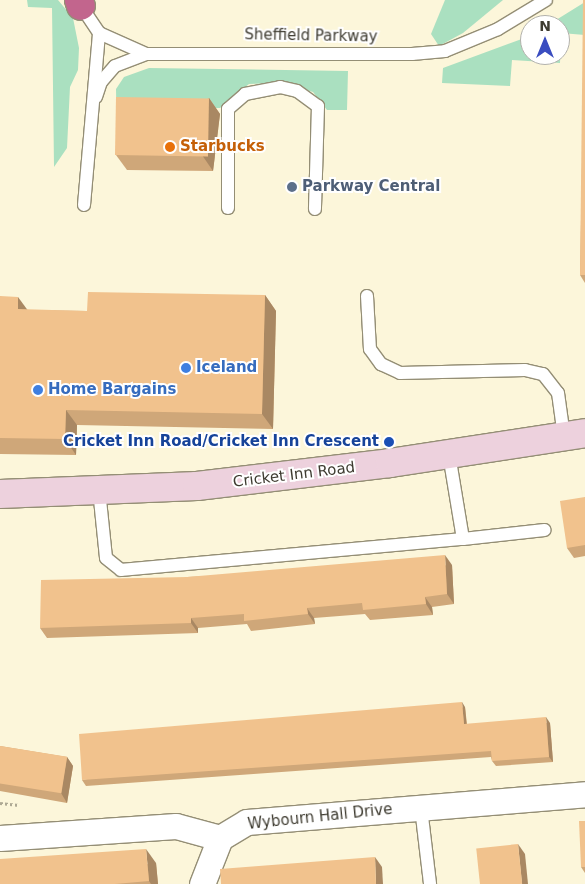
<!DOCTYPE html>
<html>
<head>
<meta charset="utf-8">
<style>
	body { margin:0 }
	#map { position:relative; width:585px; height:884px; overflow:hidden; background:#fcf6da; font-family:"DejaVu Sans",sans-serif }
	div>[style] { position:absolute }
	.green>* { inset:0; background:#aae0c0 }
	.path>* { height:3px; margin-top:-1.5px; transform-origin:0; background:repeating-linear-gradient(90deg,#aea994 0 2.5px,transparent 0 5px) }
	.roads { filter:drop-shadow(1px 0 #948e75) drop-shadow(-1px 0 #948e75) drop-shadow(0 1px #948e75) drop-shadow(0 -1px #948e75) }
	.lane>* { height:12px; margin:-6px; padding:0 6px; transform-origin:6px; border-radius:6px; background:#fff }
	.street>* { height:25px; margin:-12.5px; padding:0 12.5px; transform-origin:12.5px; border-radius:12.5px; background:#fff }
	.secondary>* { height:28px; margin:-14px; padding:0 14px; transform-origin:14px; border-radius:14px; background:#edd1dd }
	.highway>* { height:28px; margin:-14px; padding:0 14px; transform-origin:14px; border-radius:14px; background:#c2658d }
	.wall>* { inset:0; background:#cfa779 }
	.shaded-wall>* { inset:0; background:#a98863 }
	.building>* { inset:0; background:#f1c28d; transform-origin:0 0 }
	.dots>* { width:14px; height:14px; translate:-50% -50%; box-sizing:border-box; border:2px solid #fff; border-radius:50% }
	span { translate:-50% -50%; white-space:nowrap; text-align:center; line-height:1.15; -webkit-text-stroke:4px #fff; paint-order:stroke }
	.street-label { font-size:15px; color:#3e3b30 }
	.food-label { font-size:15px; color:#c56008; font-weight:700 }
	.left { translate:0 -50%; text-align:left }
	.service-label { font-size:15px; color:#4e5e75; font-weight:700 }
	.shop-label { font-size:15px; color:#366cbe; font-weight:700 }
	.transit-label { font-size:15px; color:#164399; font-weight:700 }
	.right { translate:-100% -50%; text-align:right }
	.north { position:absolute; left:520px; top:15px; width:50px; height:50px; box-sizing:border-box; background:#fff; border:1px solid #b2b1ac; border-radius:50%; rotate:0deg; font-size:14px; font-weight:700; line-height:20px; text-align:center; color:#3e3b30 }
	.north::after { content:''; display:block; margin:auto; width:18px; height:22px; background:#3a4dc0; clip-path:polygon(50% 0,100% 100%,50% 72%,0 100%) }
</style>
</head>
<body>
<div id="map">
	<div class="green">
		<div style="clip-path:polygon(27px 0,58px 0,73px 18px,79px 48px,78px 70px,70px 87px,67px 148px,54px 167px,52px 8px,28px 7px)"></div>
		<div style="clip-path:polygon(445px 0,503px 0,463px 33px,439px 46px,431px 34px)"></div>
		<div style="clip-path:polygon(585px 2px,585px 35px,561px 33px,560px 63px,512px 60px,510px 86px,442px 83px,443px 68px,530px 36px,530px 55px,560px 55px,560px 25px,548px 25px)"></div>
		<div style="clip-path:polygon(149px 68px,348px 71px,347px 110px,327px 110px,313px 92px,283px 83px,249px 84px,220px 108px,123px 107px,117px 154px,116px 89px,124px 77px)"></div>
	</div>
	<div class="path">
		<div style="left:0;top:803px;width:19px;rotate:6deg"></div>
	</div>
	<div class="roads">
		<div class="lane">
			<div style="left:81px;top:6px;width:32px;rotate:56deg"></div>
			<div style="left:99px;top:33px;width:51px;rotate:24.1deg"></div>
			<div style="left:146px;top:54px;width:266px"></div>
			<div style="left:412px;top:54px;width:33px;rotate:-5deg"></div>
			<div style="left:445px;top:51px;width:57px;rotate:-22.5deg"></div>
			<div style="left:498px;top:29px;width:56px;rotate:-31.1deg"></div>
			<div style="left:96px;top:97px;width:16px;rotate:-72deg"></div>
			<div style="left:101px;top:82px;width:21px;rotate:-49deg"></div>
			<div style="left:115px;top:66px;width:33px;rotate:-21deg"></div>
			<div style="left:84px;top:205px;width:173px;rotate:-85deg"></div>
			<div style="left:228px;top:208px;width:99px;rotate:-90deg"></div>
			<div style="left:228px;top:109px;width:23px;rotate:-41deg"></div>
			<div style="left:245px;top:94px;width:36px;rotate:-11deg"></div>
			<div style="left:280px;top:87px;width:17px;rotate:13deg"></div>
			<div style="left:297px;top:91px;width:26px;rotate:36deg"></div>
			<div style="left:318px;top:106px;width:103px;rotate:91.7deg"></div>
			<div style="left:367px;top:296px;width:53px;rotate:86.8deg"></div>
			<div style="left:370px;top:349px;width:19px;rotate:54deg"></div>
			<div style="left:381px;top:364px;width:21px;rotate:25deg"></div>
			<div style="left:400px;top:373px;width:125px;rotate:-1.4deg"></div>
			<div style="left:525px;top:370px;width:18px;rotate:13deg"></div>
			<div style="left:543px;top:374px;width:24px;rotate:52deg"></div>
			<div style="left:558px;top:393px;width:43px;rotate:82.1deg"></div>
			<div style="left:99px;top:490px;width:68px;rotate:84.1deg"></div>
			<div style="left:106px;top:558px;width:19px;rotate:39deg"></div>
			<div style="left:121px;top:570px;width:343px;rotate:-5.2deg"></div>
			<div style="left:463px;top:539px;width:86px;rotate:-99.4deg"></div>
			<div style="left:463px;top:539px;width:82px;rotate:-6.3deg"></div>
			<div style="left:421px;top:808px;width:77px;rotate:83.2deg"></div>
		</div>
		<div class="street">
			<div style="left:0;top:838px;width:176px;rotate:-3.9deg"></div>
			<div style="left:176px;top:826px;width:46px;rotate:15.3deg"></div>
			<div style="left:202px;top:884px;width:49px;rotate:-68.6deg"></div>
			<div style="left:220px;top:838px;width:31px;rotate:-31deg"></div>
			<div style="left:247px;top:822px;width:339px;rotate:-4.7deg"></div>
		</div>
		<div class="secondary">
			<div style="left:0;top:494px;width:197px;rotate:-2.3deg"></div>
			<div style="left:197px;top:486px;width:194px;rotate:-6.8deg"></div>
			<div style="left:390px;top:463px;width:197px;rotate:-8.7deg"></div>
		</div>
		<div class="highway">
			<div style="left:79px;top:0;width:6px;rotate:72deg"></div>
		</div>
	</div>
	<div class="wall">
		<div style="clip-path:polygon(585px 0,585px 283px,580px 275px)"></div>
		<div style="clip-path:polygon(209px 98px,220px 114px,213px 171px,127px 170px,116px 155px)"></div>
		<div style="clip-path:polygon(265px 295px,276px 311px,273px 429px,77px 425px,76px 455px,0 454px,0 296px,27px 310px,87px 311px)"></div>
		<div style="clip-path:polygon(585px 497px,585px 556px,574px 558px,567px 548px)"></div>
		<div style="clip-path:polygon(452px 565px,454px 604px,432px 607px,433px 615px,370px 620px,365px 614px,314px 618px,315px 624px,251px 631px,247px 624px,198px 628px,198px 633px,47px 638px,40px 628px,187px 577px)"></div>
		<div style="clip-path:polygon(465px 707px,467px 724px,550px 723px,553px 762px,496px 766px,492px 761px,491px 757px,86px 786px,82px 780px)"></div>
		<div style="clip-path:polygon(0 746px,67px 757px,73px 766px,67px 803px,0 791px)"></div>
		<div style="clip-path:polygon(585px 821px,585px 873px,581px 867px)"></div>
		<div style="clip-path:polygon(156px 863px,158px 884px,0 884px)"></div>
	</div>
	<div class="shaded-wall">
		<div style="clip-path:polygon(209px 98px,220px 114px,213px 171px,202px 155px)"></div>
		<div style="clip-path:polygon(265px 295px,276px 311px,273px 429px,262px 414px)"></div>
		<div style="clip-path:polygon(18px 297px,29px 312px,18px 309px)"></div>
		<div style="clip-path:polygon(66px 410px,77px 425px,76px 455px,65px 439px)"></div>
		<div style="clip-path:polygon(445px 555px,452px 565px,454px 604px,447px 594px)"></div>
		<div style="clip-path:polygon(425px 597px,432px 607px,433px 615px,426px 604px)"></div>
		<div style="clip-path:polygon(307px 608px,314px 618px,315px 624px,308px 614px)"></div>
		<div style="clip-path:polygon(191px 618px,198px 628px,198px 633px,191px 623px)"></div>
		<div style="clip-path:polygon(462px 702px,465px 707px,467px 730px,464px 724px)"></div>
		<div style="clip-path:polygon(546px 717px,550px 723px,553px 762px,549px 757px)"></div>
		<div style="clip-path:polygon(67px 757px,73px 766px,67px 803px,61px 793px)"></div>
		<div style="clip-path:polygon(518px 844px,525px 854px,528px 884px,522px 884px)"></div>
		<div style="clip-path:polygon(146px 849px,156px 863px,158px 884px,151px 884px,149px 881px)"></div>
		<div style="clip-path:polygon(375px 857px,382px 867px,383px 884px,376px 884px)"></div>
	</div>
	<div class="building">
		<div style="clip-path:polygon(583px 0,585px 0,585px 275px,580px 275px)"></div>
		<div style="left:116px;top:97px;width:93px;height:58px;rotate:1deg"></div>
		<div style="clip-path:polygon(88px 292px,265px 295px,262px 414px,66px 410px,65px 439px,0 438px,0 296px,18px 297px,18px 309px,87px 311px)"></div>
		<div style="clip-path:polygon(585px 497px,585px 545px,567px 548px,560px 501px)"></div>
		<div style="clip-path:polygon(445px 555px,447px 594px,425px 597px,426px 604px,363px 610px,362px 603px,307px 608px,308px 614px,244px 621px,244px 614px,191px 618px,191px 623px,40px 628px,41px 580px,187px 577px)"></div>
		<div style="clip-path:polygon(462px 702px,464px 724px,546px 717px,549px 757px,492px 761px,491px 751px,82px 780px,79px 734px)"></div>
		<div style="left:0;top:746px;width:68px;height:37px;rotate:9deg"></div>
		<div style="clip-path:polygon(579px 821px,585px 821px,585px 867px,581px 867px)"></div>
		<div style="left:518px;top:844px;width:40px;height:42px;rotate:84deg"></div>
		<div style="clip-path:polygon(146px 849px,149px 881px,115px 884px,0 884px,0 859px)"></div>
		<div style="clip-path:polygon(375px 857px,376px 884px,221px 884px,220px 869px)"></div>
	</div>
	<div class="dots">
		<div style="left:170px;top:147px;background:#e8710a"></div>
		<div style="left:292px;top:187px;background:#5c6f8a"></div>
		<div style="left:186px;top:368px;background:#3f7fe0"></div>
		<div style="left:38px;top:390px;background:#3f7fe0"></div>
		<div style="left:389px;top:442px;background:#1a4fb4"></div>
	</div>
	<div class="street-label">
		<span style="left:311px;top:36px;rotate:1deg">Sheffield Parkway</span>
		<span style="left:294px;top:475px;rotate:-7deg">Cricket Inn Road</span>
		<span style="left:320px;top:817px;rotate:-6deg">Wybourn Hall Drive</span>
	</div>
	<div class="food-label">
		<span class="left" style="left:180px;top:147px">Starbucks</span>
	</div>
	<div class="service-label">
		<span class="left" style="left:302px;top:187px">Parkway Central</span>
	</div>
	<div class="shop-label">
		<span class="left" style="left:196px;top:368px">Iceland</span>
		<span class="left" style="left:48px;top:390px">Home Bargains</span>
	</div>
	<div class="transit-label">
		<span class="right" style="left:379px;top:442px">Cricket Inn Road/Cricket Inn Crescent</span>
	</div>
	<div class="north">N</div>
</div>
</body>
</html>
